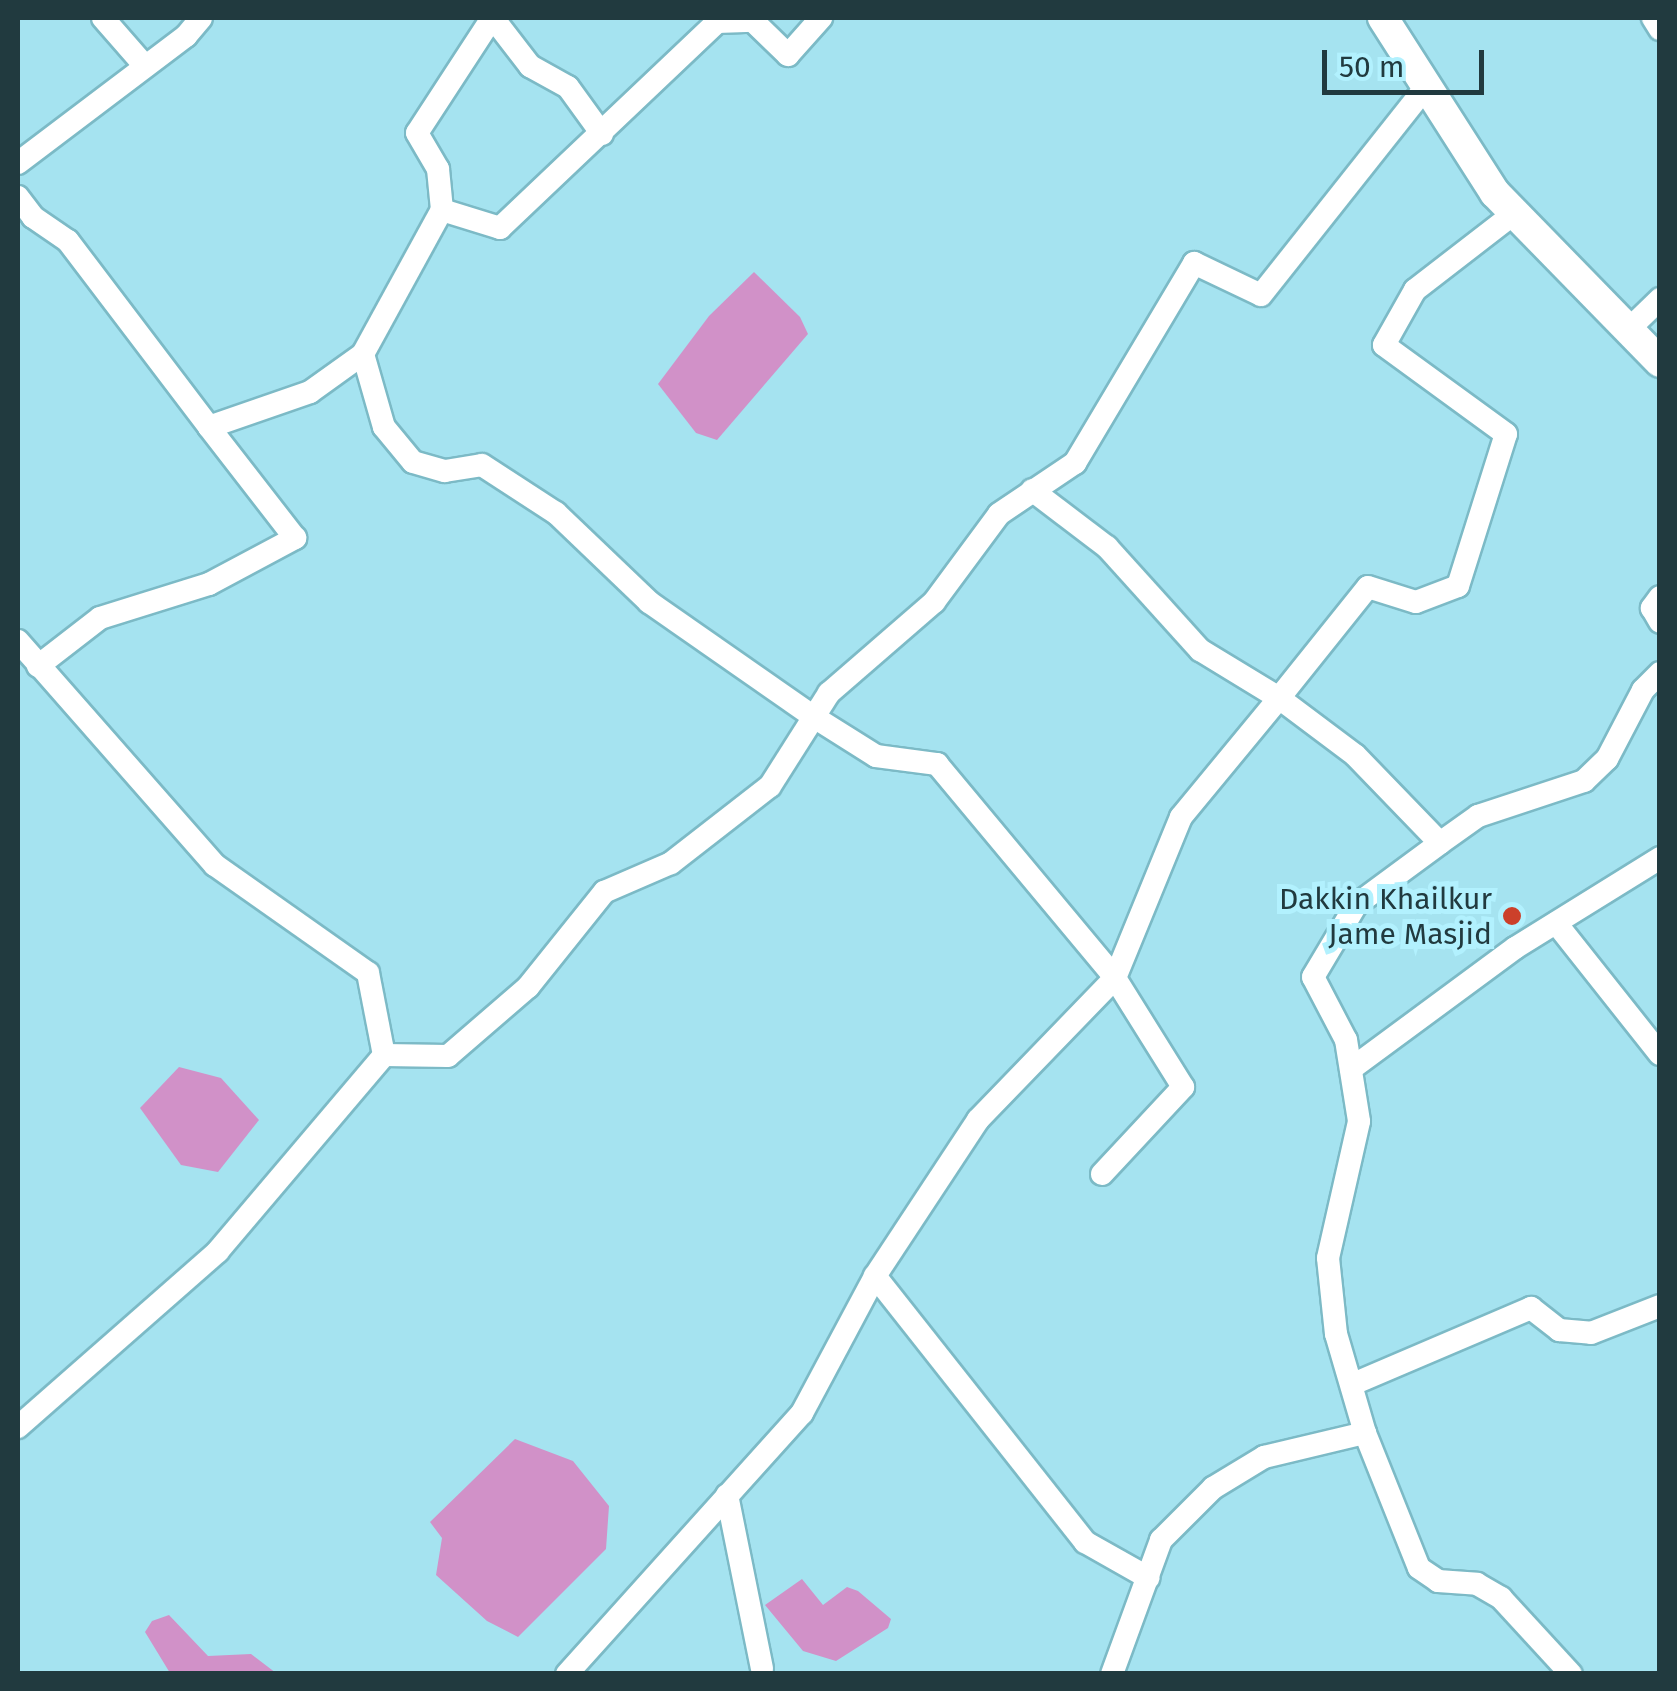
<!DOCTYPE html>
<html>
<head>
<meta charset="utf-8">
<style>
	body { margin:0 }
	#map { position:relative; width:1677px; height:1691px; overflow:hidden; background:#a5e3f0; font-family:"Fira Sans",sans-serif }
	div>[style] { position:absolute }
	.water>* { inset:0; background:#d191c8 }
	.roads { filter:drop-shadow(2px 0 #7cbac6) drop-shadow(-2px 0 #7cbac6) drop-shadow(0 2px #7cbac6) drop-shadow(0 -2px #7cbac6) }
	.minor>* { height:22px; margin:-11px; padding:0 11px; transform-origin:11px; border-radius:11px; background:#fff }
	.tertiary>* { height:30px; margin:-15px; padding:0 15px; transform-origin:15px; border-radius:15px; background:#fff }
	.dots>* { width:28px; height:28px; translate:-50% -50%; box-sizing:border-box; border:5px solid #b2f1fe; border-radius:50% }
	span { translate:-50% -50%; white-space:nowrap; text-align:center; line-height:1.15; -webkit-text-stroke:10px #b2f1fe; paint-order:stroke }
	.poi-label { font-size:30px; color:#213a3f }
	.right { translate:-100% -50%; text-align:right }
	.frame { position:absolute; inset:0; border:20px solid #213a3f; pointer-events:none }
	.scale { position:absolute; left:1322px; top:50px; width:162px; height:45px; box-sizing:border-box; border:5px solid #213a3f; border-top:0; padding-left:12px; font-size:30px; line-height:35px; white-space:nowrap; color:#213a3f; -webkit-text-stroke:8px #b2f1fe; paint-order:stroke }
</style>
</head>
<body>
<div id="map">
	<div class="water">
		<div style="clip-path:polygon(754px 272px,800px 317px,808px 334px,717px 440px,696px 433px,658px 384px,709px 316px)"></div>
		<div style="clip-path:polygon(179px 1067px,221px 1078px,259px 1120px,218px 1172px,181px 1165px,140px 1108px)"></div>
		<div style="clip-path:polygon(515px 1439px,573px 1461px,609px 1506px,606px 1549px,518px 1637px,487px 1621px,436px 1575px,442px 1538px,430px 1522px)"></div>
		<div style="clip-path:polygon(802px 1579px,823px 1605px,847px 1587px,858px 1591px,891px 1619px,888px 1628px,836px 1661px,803px 1651px,765px 1605px)"></div>
		<div style="clip-path:polygon(169px 1615px,208px 1656px,251px 1654px,276px 1673px,170px 1673px,145px 1632px,152px 1621px)"></div>
	</div>
	<div class="roads">
		<div class="minor">
			<div style="left:103px;top:18px;width:64px;rotate:48.8deg"></div>
			<div style="left:492px;top:18px;width:137px;rotate:123.1deg"></div>
			<div style="left:417px;top:133px;width:42px;rotate:59.7deg"></div>
			<div style="left:438px;top:169px;width:41px;rotate:84.4deg"></div>
			<div style="left:442px;top:210px;width:61px;rotate:17.2deg"></div>
			<div style="left:500px;top:228px;width:299px;rotate:-43.5deg"></div>
			<div style="left:717px;top:22px;width:36px;rotate:-2deg"></div>
			<div style="left:753px;top:21px;width:49px;rotate:44.2deg"></div>
			<div style="left:788px;top:55px;width:50px;rotate:-48.3deg"></div>
			<div style="left:493px;top:18px;width:61px;rotate:52.4deg"></div>
			<div style="left:530px;top:66px;width:43px;rotate:28.9deg"></div>
			<div style="left:568px;top:87px;width:58px;rotate:54.1deg"></div>
			<div style="left:1653px;top:18px;width:13px;rotate:58deg"></div>
			<div style="left:18px;top:163px;width:211px;rotate:-37.1deg"></div>
			<div style="left:186px;top:36px;width:23px;rotate:-50deg"></div>
			<div style="left:18px;top:197px;width:25px;rotate:53deg"></div>
			<div style="left:33px;top:217px;width:42px;rotate:34.4deg"></div>
			<div style="left:68px;top:241px;width:233px;rotate:52.8deg"></div>
			<div style="left:209px;top:427px;width:107px;rotate:-19.1deg"></div>
			<div style="left:310px;top:392px;width:65px;rotate:-35.6deg"></div>
			<div style="left:363px;top:354px;width:76px;rotate:74deg"></div>
			<div style="left:384px;top:427px;width:45px;rotate:50.4deg"></div>
			<div style="left:413px;top:462px;width:33px;rotate:16deg"></div>
			<div style="left:445px;top:471px;width:37px;rotate:-9deg"></div>
			<div style="left:482px;top:465px;width:88px;rotate:33deg"></div>
			<div style="left:556px;top:513px;width:129px;rotate:43.7deg"></div>
			<div style="left:649px;top:602px;width:201px;rotate:34.9deg"></div>
			<div style="left:814px;top:717px;width:73px;rotate:32.2deg"></div>
			<div style="left:876px;top:756px;width:62px;rotate:7.5deg"></div>
			<div style="left:937px;top:764px;width:278px;rotate:50.2deg"></div>
			<div style="left:1115px;top:978px;width:174px;rotate:-67.7deg"></div>
			<div style="left:1181px;top:817px;width:154px;rotate:-50.5deg"></div>
			<div style="left:1279px;top:698px;width:92px;rotate:-148.7deg"></div>
			<div style="left:1200px;top:650px;width:139px;rotate:-132.1deg"></div>
			<div style="left:1107px;top:547px;width:94px;rotate:-142.8deg"></div>
			<div style="left:1627px;top:331px;width:46px;rotate:-44.1deg"></div>
			<div style="left:363px;top:354px;width:164px;rotate:-61.3deg"></div>
			<div style="left:1660px;top:597px;width:14px;rotate:126deg"></div>
			<div style="left:1652px;top:608px;width:16px;rotate:60deg"></div>
			<div style="left:18px;top:641px;width:298px;rotate:48.7deg"></div>
			<div style="left:215px;top:865px;width:187px;rotate:35.2deg"></div>
			<div style="left:368px;top:973px;width:84px;rotate:79deg"></div>
			<div style="left:38px;top:666px;width:78px;rotate:-37.7deg"></div>
			<div style="left:100px;top:618px;width:114px;rotate:-17.3deg"></div>
			<div style="left:209px;top:584px;width:98px;rotate:-28.1deg"></div>
			<div style="left:295px;top:538px;width:140px;rotate:-127.8deg"></div>
			<div style="left:1440px;top:843px;width:47px;rotate:-35.4deg"></div>
			<div style="left:1478px;top:816px;width:112px;rotate:-18.3deg"></div>
			<div style="left:1584px;top:781px;width:32px;rotate:-44deg"></div>
			<div style="left:1607px;top:759px;width:78px;rotate:-62.4deg"></div>
			<div style="left:1643px;top:690px;width:24px;rotate:-45deg"></div>
			<div style="left:1556px;top:923px;width:167px;rotate:51.6deg"></div>
			<div style="left:1351px;top:1069px;width:204px;rotate:-36.4deg"></div>
			<div style="left:1515px;top:948px;width:171px;rotate:-31.8deg"></div>
			<div style="left:1102px;top:1174px;width:119px;rotate:-47deg"></div>
			<div style="left:1183px;top:1087px;width:128px;rotate:-122deg"></div>
			<div style="left:1115px;top:978px;width:197px;rotate:134deg"></div>
			<div style="left:978px;top:1120px;width:187px;rotate:123.4deg"></div>
			<div style="left:875px;top:1276px;width:339px;rotate:51.7deg"></div>
			<div style="left:1085px;top:1542px;width:73px;rotate:29.4deg"></div>
			<div style="left:1353px;top:1384px;width:194px;rotate:-23.1deg"></div>
			<div style="left:1531px;top:1308px;width:36px;rotate:38deg"></div>
			<div style="left:1559px;top:1330px;width:32px;rotate:5deg"></div>
			<div style="left:1591px;top:1333px;width:74px;rotate:-21.4deg"></div>
			<div style="left:18px;top:1427px;width:266px;rotate:-41.3deg"></div>
			<div style="left:218px;top:1251px;width:257px;rotate:-49.7deg"></div>
			<div style="left:384px;top:1055px;width:64px;rotate:0.9deg"></div>
			<div style="left:448px;top:1056px;width:106px;rotate:-40.8deg"></div>
			<div style="left:528px;top:987px;width:122px;rotate:-51.3deg"></div>
			<div style="left:604px;top:892px;width:73px;rotate:-23.4deg"></div>
			<div style="left:671px;top:863px;width:125px;rotate:-37.9deg"></div>
			<div style="left:770px;top:786px;width:110px;rotate:-57.6deg"></div>
			<div style="left:829px;top:693px;width:139px;rotate:-40.9deg"></div>
			<div style="left:934px;top:602px;width:109px;rotate:-53.5deg"></div>
			<div style="left:999px;top:514px;width:92px;rotate:-33.9deg"></div>
			<div style="left:1075px;top:463px;width:233px;rotate:-59.2deg"></div>
			<div style="left:1194px;top:263px;width:74px;rotate:25.5deg"></div>
			<div style="left:1261px;top:295px;width:269px;rotate:-51.6deg"></div>
			<div style="left:1365px;top:1433px;width:103px;rotate:-106.3deg"></div>
			<div style="left:1336px;top:1334px;width:76px;rotate:-96deg"></div>
			<div style="left:1328px;top:1258px;width:140px;rotate:-77.2deg"></div>
			<div style="left:1359px;top:1121px;width:82px;rotate:-99.1deg"></div>
			<div style="left:1346px;top:1040px;width:71px;rotate:-117.6deg"></div>
			<div style="left:1313px;top:977px;width:84px;rotate:-59.2deg"></div>
			<div style="left:1356px;top:905px;width:104px;rotate:-36.4deg"></div>
			<div style="left:1440px;top:843px;width:122px;rotate:-134deg"></div>
			<div style="left:1355px;top:755px;width:95px;rotate:-143.1deg"></div>
			<div style="left:1279px;top:698px;width:142px;rotate:-51.3deg"></div>
			<div style="left:1368px;top:587px;width:50px;rotate:17.4deg"></div>
			<div style="left:1416px;top:602px;width:45px;rotate:-20.9deg"></div>
			<div style="left:1458px;top:586px;width:159px;rotate:-72.5deg"></div>
			<div style="left:1506px;top:434px;width:151px;rotate:-143.9deg"></div>
			<div style="left:1384px;top:345px;width:63px;rotate:-60.6deg"></div>
			<div style="left:1415px;top:290px;width:128px;rotate:-37.7deg"></div>
			<div style="left:727px;top:1495px;width:177px;rotate:78.6deg"></div>
			<div style="left:567px;top:1674px;width:351px;rotate:-48deg"></div>
			<div style="left:802px;top:1413px;width:155px;rotate:-61.9deg"></div>
			<div style="left:1112px;top:1674px;width:143px;rotate:-69.9deg"></div>
			<div style="left:1161px;top:1540px;width:74px;rotate:-45deg"></div>
			<div style="left:1213px;top:1488px;width:60px;rotate:-31.3deg"></div>
			<div style="left:1264px;top:1457px;width:104px;rotate:-13.4deg"></div>
			<div style="left:1365px;top:1433px;width:145px;rotate:68.2deg"></div>
			<div style="left:1419px;top:1568px;width:23px;rotate:34deg"></div>
			<div style="left:1438px;top:1581px;width:39px;rotate:4deg"></div>
			<div style="left:1477px;top:1584px;width:28px;rotate:30deg"></div>
			<div style="left:1501px;top:1598px;width:103px;rotate:47.4deg"></div>
		</div>
		<div class="tertiary">
			<div style="left:1383px;top:18px;width:208px;rotate:57.4deg"></div>
			<div style="left:1495px;top:193px;width:236px;rotate:45.7deg"></div>
		</div>
	</div>
	<div class="dots">
		<div style="left:1512px;top:916px;background:#cc402a"></div>
	</div>
	<div class="poi-label">
		<span class="right" style="left:1492px;top:916px">Dakkin Khailkur<br>Jame Masjid</span>
	</div>
	<div class="frame"></div>
	<div class="scale">50 m</div>
</div>
</body>
</html>
